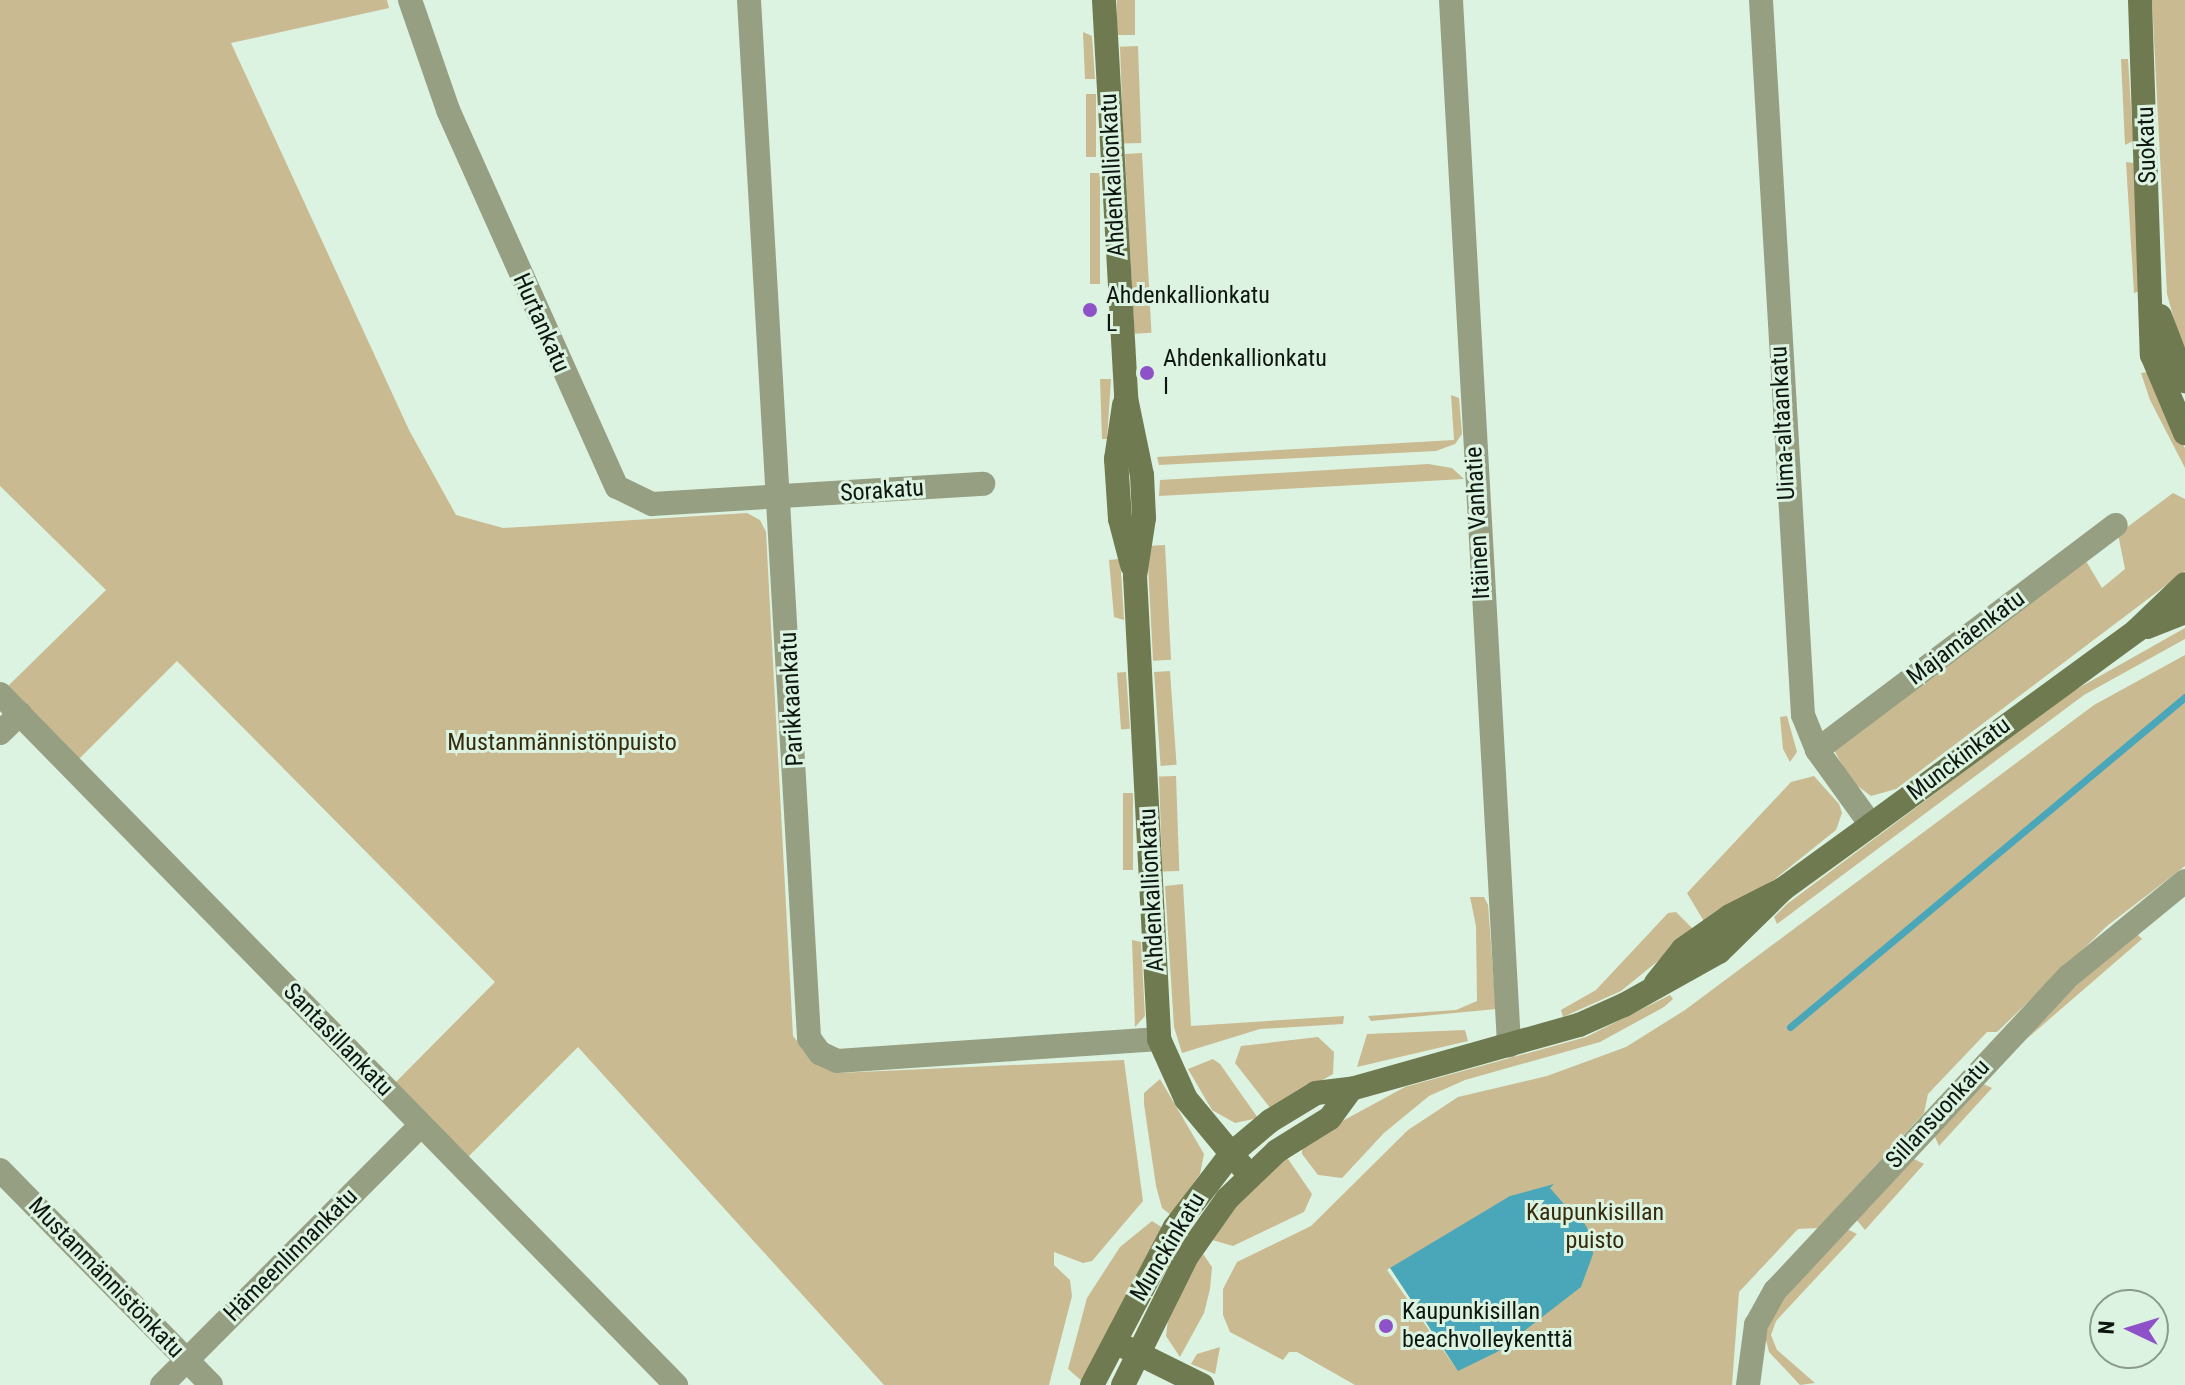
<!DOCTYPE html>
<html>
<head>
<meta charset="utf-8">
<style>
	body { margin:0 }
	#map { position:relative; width:2185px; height:1385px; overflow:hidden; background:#dcf3e1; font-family:"Roboto Condensed",sans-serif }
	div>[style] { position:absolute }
	.green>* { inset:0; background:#c9ba92; transform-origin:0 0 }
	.water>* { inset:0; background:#4aa7ba }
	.pier>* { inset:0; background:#dcf3e1 }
	.stream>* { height:7px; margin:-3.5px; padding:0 3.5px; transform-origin:3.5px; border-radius:3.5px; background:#4aa7ba }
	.street>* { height:24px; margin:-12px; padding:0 12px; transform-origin:12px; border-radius:12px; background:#979f83 }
	.secondary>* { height:24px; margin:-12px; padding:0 12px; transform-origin:12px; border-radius:12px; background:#6f7a50 }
	.dots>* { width:22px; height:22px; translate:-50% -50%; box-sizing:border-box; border:4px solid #dcf3e1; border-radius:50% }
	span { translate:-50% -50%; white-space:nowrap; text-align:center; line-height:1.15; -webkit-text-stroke:6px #dcf3e1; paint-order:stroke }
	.street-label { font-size:24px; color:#0e1610 }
	.poi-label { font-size:24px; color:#0e1610 }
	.left { translate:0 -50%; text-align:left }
	.park-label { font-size:24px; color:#362b0c }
	.north { position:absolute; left:2089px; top:1289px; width:80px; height:80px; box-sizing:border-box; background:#dcf3e1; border:2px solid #8a9b8d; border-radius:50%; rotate:274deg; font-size:22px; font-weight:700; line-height:32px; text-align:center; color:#0e1610 }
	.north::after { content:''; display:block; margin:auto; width:28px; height:36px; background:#8e51c7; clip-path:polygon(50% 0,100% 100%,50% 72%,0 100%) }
</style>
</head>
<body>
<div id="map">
	<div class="green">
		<div style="clip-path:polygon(0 0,387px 0,389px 8px,231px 43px,409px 430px,456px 515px,503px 528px,747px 513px,760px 520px,766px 532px,793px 1036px,813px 1061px,838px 1073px,1124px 1060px,1143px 1201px,1092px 1261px,1083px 1263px,1054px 1252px,1054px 1265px,1070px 1280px,1072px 1296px,1049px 1385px,884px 1385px,578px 1047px,467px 1158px,395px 1083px,495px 982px,177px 661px,77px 761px,6px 688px,106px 590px,0 486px)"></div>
		<div style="left:1117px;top:0;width:18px;height:35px"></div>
		<div style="clip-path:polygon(2152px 0,2185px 0,2185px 360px,2167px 294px)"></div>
		<div style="clip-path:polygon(1083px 32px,1092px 36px,1095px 79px,1085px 79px)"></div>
		<div style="left:1138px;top:46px;width:97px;height:18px;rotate:88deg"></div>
		<div style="clip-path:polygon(2121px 59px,2128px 59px,2133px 141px,2125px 145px)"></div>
		<div style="left:1086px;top:94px;width:10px;height:63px"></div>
		<div style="left:1142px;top:153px;width:180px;height:17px;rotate:87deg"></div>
		<div style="clip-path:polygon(2126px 162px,2134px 163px,2140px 291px,2134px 293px)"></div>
		<div style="left:1090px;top:173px;width:10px;height:111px"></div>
		<div style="clip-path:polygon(2148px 372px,2169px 425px,2185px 448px,2185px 468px,2150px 400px,2141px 373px)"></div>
		<div style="clip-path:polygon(1100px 379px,1111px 379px,1107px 439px,1102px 439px)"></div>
		<div style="clip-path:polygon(1451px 395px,1459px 398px,1462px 434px,1455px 444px,1436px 451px,1159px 465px,1157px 457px,1454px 440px)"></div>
		<div style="clip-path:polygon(1428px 464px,1452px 468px,1464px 479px,1159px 496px,1160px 480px)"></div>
		<div style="clip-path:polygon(2173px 493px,2185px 499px,2185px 571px,1896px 789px,1871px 796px,1851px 781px,1834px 750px,2086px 561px,2102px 588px,2125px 569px,2118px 534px)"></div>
		<div style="left:1165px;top:545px;width:115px;height:18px;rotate:87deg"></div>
		<div style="clip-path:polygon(1119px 559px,1121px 571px,1124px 620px,1114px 617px,1109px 560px)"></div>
		<div style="clip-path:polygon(2185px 628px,2185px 639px,2084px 695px,1777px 924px,1774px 917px,1787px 904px,2068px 694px)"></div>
		<div style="clip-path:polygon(2185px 655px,2185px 866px,2107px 926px,1997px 1032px,1987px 1032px,1928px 1094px,1924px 1113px,1818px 1228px,1798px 1229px,1739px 1292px,1732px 1385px,1355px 1385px,1297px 1352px,1289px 1352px,1283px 1360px,1230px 1332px,1223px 1315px,1223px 1289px,1237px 1262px,1311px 1226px,1408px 1130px,1458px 1097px,1547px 1076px,1626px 1047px,1685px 1010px,2094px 705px)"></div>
		<div style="left:1170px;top:671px;width:94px;height:16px;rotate:86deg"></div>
		<div style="left:1126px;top:672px;width:57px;height:9px;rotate:86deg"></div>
		<div style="clip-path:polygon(1787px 716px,1797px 752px,1790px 762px,1783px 749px,1780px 717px)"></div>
		<div style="left:1176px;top:776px;width:95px;height:17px;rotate:88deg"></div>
		<div style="clip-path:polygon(1814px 776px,1839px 804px,1842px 813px,1836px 830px,1775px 879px,1705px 923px,1687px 893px,1791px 782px)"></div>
		<div style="left:1123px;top:793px;width:10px;height:77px"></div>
		<div style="clip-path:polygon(1183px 884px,1191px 1026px,1344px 1016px,1343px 1024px,1260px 1029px,1182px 1053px,1174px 1027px,1165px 886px)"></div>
		<div style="clip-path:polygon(1470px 897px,1484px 897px,1488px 905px,1496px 1009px,1371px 1021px,1368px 1016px,1456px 1010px,1477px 1001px,1476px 926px)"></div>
		<div style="clip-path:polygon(1676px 912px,1695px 931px,1621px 991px,1563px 1017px,1561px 1010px,1596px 990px,1668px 913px)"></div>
		<div style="clip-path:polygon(2136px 933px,2142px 939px,2023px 1042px,2052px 1007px)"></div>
		<div style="clip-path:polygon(1132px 940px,1141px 942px,1145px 1016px,1135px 1027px)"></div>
		<div style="clip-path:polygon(1670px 995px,1673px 999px,1664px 1007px,1600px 1042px,1465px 1080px,1429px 1096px,1384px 1133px,1342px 1178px,1318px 1175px,1302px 1154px,1302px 1146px,1324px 1131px,1405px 1087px,1586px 1037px)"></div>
		<div style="clip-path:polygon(1465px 1030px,1468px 1041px,1357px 1067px,1367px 1034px)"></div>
		<div style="clip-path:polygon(1318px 1037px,1334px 1052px,1333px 1074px,1271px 1109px,1235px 1063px,1241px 1046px)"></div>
		<div style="clip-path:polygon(1213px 1059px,1220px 1064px,1258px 1118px,1235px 1123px,1212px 1110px,1188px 1069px)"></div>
		<div style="clip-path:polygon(1160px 1079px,1204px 1154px,1200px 1174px,1171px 1215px,1162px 1208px,1156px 1186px,1144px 1104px,1144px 1093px)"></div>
		<div style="clip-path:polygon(1983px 1084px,1992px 1088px,1939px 1146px,1934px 1135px)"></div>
		<div style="clip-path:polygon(1286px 1156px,1312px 1194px,1304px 1212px,1233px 1246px,1209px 1239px,1237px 1202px)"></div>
		<div style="clip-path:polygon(1912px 1158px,1924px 1164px,1865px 1230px,1856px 1219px)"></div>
		<div style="clip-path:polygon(1152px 1221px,1163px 1228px,1083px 1382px,1068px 1369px,1087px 1298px,1120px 1247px)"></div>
		<div style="clip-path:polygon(1847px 1229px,1857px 1234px,1776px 1321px,1771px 1335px,1777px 1350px,1815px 1383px,1800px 1385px,1769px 1352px,1765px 1336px,1775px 1309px)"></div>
		<div style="clip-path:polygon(1201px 1251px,1212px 1267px,1210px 1289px,1204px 1313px,1180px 1357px,1166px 1336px,1168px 1319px)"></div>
		<div style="clip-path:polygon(1220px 1347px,1215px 1374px,1191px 1364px,1197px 1354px)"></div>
	</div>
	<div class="water">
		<div style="clip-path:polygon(1554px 1184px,1550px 1188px,1570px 1211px,1575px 1207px,1591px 1235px,1593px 1254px,1581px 1287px,1497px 1352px,1458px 1371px,1390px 1268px,1510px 1196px)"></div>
	</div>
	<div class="pier">
		<div style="clip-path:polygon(1390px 1268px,1457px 1370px,1387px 1270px)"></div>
	</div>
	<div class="stream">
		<div style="left:1790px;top:1027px;width:515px;rotate:-39.88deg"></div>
	</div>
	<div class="street">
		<div style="left:410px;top:0;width:116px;rotate:70.9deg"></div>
		<div style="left:448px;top:110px;width:413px;rotate:65.9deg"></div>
		<div style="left:617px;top:487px;width:39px;rotate:26deg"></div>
		<div style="left:652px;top:504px;width:332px;rotate:-3.5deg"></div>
		<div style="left:749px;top:0;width:1040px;rotate:86.69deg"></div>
		<div style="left:809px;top:1038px;width:19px;rotate:54deg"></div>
		<div style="left:820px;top:1053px;width:19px;rotate:25deg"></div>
		<div style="left:837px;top:1061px;width:323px;rotate:-3.9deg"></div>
		<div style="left:1451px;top:0;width:1047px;rotate:86.82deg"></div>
		<div style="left:1761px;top:0;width:716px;rotate:86.64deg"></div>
		<div style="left:1803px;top:715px;width:38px;rotate:68deg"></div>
		<div style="left:1817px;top:750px;width:92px;rotate:54.2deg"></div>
		<div style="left:0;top:694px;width:967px;rotate:45.63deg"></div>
		<div style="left:0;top:733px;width:28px;rotate:-44deg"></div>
		<div style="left:1817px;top:750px;width:374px;rotate:-37deg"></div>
		<div style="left:0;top:1170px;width:301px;rotate:45.5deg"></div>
		<div style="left:162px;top:1385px;width:367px;rotate:-45.1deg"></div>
		<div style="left:1748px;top:1385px;width:61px;rotate:-82.4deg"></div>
		<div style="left:1756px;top:1325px;width:39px;rotate:-61deg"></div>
		<div style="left:1775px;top:1291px;width:431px;rotate:-47deg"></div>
		<div style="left:2069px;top:976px;width:150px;rotate:-39.3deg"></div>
	</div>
	<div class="secondary">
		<div style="left:1104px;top:0;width:399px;rotate:86.8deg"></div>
		<div style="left:1126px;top:398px;width:79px;rotate:78.3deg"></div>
		<div style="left:1142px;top:475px;width:43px;rotate:87.3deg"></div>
		<div style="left:1144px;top:518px;width:59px;rotate:98.8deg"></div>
		<div style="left:1135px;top:576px;width:464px;rotate:87deg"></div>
		<div style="left:1159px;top:1039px;width:66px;rotate:65.8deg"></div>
		<div style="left:1186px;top:1099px;width:100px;rotate:50.3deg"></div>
		<div style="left:2140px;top:0;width:355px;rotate:88.1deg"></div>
		<div style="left:2152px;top:355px;width:85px;rotate:67.1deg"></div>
		<div style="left:2160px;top:316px;width:70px;rotate:69deg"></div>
		<div style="left:1124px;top:405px;width:55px;rotate:98.4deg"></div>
		<div style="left:1116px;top:459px;width:60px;rotate:86.2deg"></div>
		<div style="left:1120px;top:519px;width:48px;rotate:75.4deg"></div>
		<div style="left:2147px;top:627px;width:41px;rotate:-21.5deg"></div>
		<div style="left:1656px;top:983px;width:43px;rotate:-51.5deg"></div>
		<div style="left:1683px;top:949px;width:57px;rotate:-35.1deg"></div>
		<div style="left:1730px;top:916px;width:59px;rotate:-27deg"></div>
		<div style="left:1783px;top:889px;width:109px;rotate:-36deg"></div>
		<div style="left:1871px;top:825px;width:330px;rotate:-36.2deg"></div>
		<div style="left:2137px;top:630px;width:66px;rotate:-43.8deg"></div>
		<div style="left:1127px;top:1348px;width:84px;rotate:26.3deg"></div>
		<div style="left:1092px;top:1385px;width:178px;rotate:-62.3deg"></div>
		<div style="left:1175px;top:1227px;width:92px;rotate:-52.5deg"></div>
		<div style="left:1231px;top:1154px;width:51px;rotate:-40.2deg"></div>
		<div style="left:1270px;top:1121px;width:54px;rotate:-31.3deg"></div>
		<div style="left:1316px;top:1093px;width:35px;rotate:-7deg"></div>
		<div style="left:1351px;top:1089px;width:237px;rotate:-15.7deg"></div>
		<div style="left:1579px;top:1025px;width:49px;rotate:-24deg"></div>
		<div style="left:1624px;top:1005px;width:109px;rotate:-29.2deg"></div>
		<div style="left:1719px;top:952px;width:90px;rotate:-44.5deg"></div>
		<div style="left:1123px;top:1385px;width:144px;rotate:-63.6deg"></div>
		<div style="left:1187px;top:1256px;width:70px;rotate:-54.9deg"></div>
		<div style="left:1227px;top:1199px;width:69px;rotate:-43.8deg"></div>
		<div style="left:1277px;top:1151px;width:62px;rotate:-31.9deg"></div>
		<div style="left:1330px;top:1118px;width:36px;rotate:-54deg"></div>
	</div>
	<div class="dots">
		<div style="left:1090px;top:310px;background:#8e51c7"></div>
		<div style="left:1147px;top:373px;background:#8e51c7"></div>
		<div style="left:1386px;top:1326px;background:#8e51c7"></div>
	</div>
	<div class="street-label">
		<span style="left:2147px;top:145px;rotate:-92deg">Suokatu</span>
		<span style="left:1113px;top:175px;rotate:-93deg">Ahdenkallionkatu</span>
		<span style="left:541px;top:323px;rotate:66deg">Hurtankatu</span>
		<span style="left:1783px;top:423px;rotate:-93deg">Uima-altaankatu</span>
		<span style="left:882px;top:491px;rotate:-4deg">Sorakatu</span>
		<span style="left:1478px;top:523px;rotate:-93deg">Itäinen Vanhatie</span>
		<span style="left:1966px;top:638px;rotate:-37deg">Majamäenkatu</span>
		<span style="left:792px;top:699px;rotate:-93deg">Parikkaankatu</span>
		<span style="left:1959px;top:759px;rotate:-37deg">Munckinkatu</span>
		<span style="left:1152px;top:890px;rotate:-93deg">Ahdenkallionkatu</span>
		<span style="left:338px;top:1040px;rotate:46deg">Santasillankatu</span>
		<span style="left:1938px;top:1114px;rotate:-47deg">Sillansuonkatu</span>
		<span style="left:1168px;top:1247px;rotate:-59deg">Munckinkatu</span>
		<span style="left:291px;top:1255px;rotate:-45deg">Hämeenlinnankatu</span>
		<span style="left:106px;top:1278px;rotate:46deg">Mustanmännistönkatu</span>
	</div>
	<div class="poi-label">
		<span class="left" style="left:1106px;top:310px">Ahdenkallionkatu<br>L</span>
		<span class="left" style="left:1163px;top:373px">Ahdenkallionkatu<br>I</span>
		<span class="left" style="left:1402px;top:1326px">Kaupunkisillan<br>beachvolleykenttä</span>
	</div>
	<div class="park-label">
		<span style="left:562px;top:743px">Mustanmännistönpuisto</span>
		<span style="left:1595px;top:1227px">Kaupunkisillan<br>puisto</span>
	</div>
	<div class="north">N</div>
</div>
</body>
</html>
